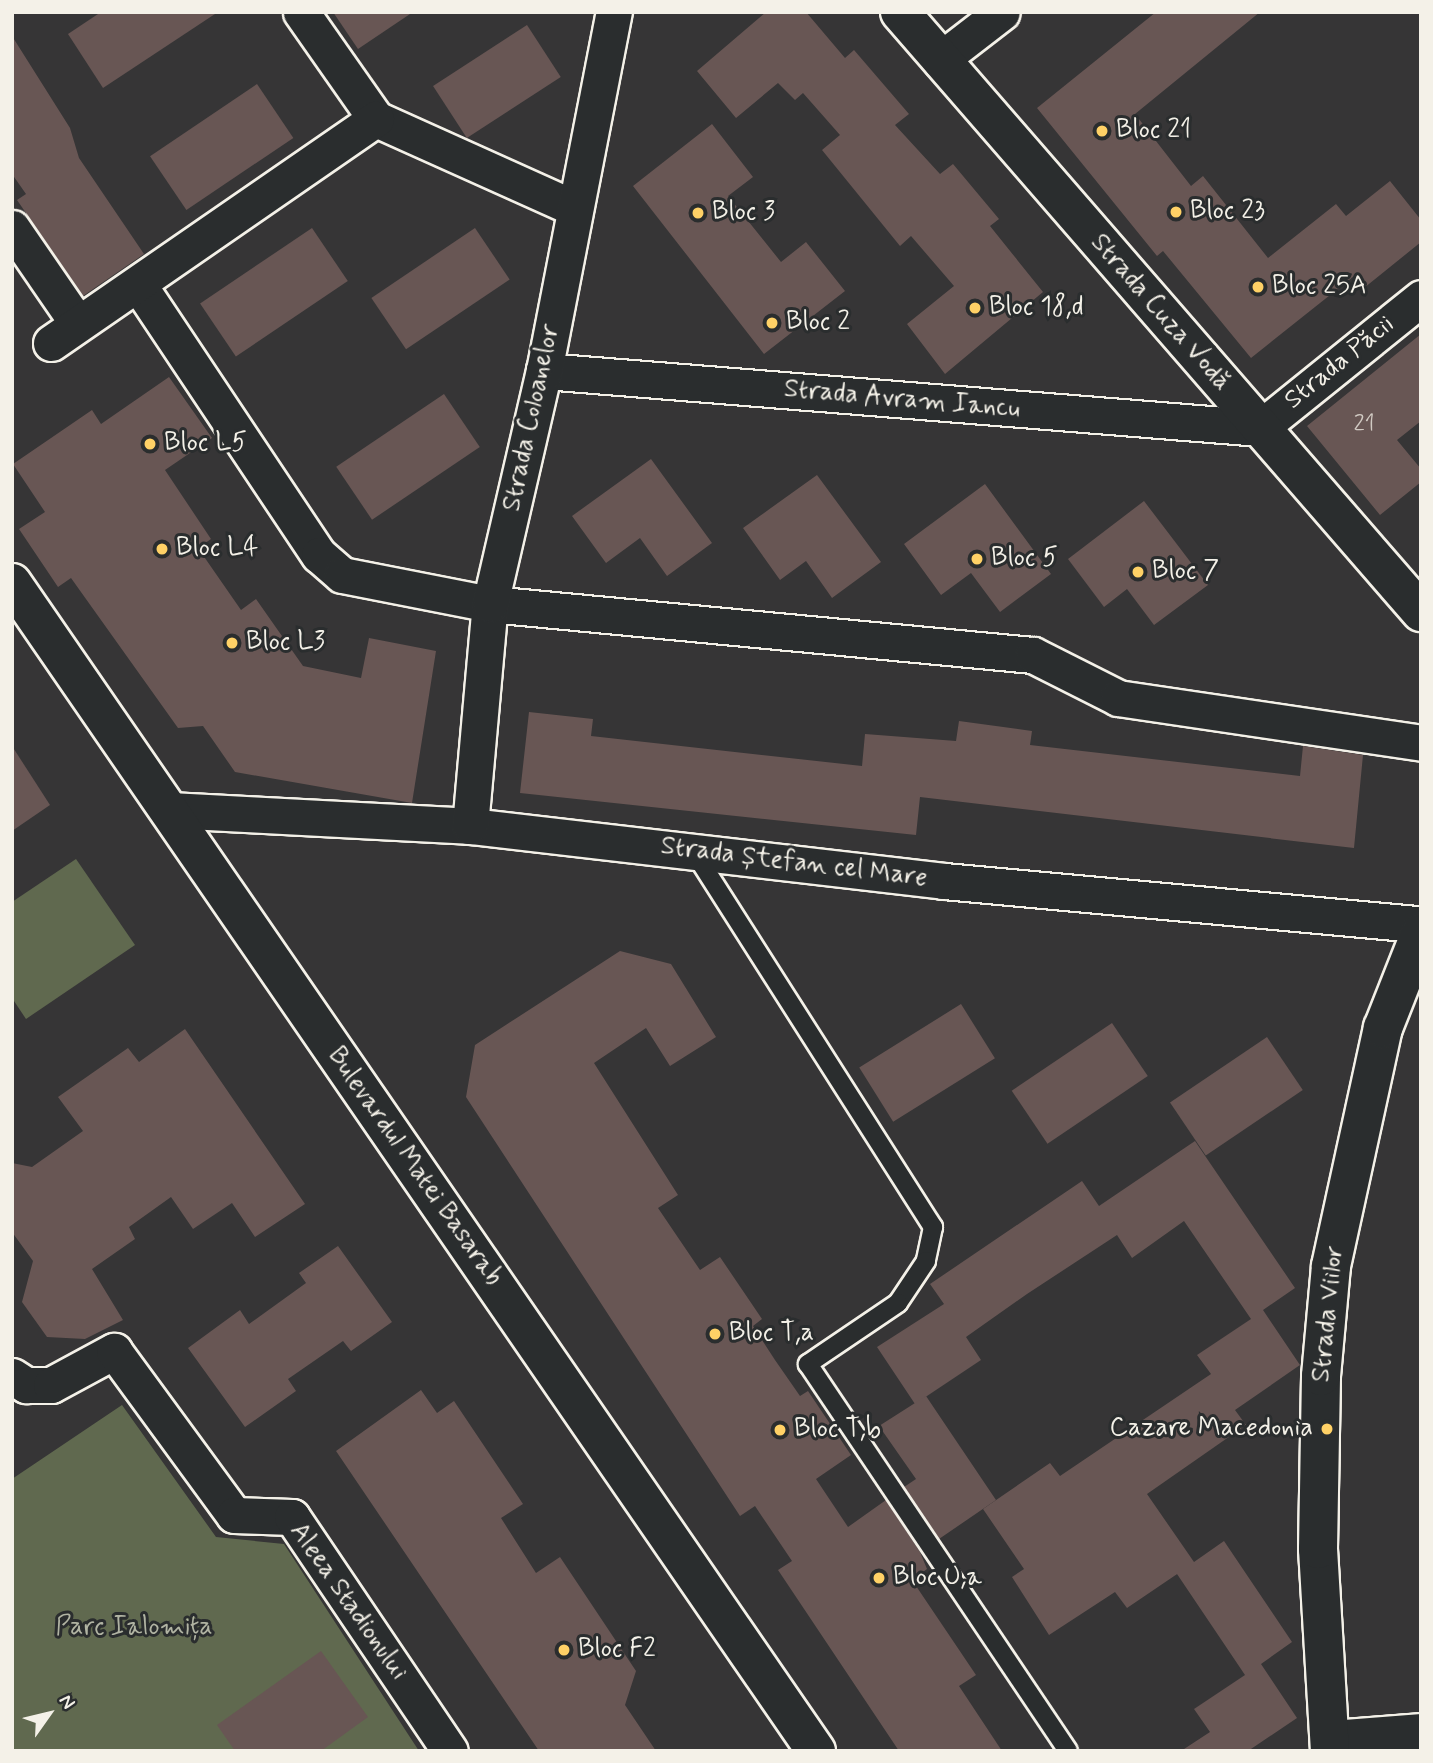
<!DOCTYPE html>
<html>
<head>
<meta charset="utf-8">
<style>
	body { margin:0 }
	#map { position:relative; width:1433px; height:1763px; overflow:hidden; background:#363536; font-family:Mynerve,sans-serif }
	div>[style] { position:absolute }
	.green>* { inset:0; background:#60694f }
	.building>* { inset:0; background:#685654; transform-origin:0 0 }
	.roads { filter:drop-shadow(2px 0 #f4f1e8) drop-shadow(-2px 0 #f4f1e8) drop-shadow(0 2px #f4f1e8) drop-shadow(0 -2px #f4f1e8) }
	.service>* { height:18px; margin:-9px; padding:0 9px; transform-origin:9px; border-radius:9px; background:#2a2d2e }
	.minor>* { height:35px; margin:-17.5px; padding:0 17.5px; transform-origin:17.5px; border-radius:17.5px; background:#2a2d2e }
	.tertiary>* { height:38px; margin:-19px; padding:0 19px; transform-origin:19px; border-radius:19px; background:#2a2d2e }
	.primary>* { height:38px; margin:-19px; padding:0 19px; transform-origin:19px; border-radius:19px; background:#2a2d2e }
	.dots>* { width:19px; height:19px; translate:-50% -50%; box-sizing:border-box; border:4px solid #2a2d2e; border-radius:50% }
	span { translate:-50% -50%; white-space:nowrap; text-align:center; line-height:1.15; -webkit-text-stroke:6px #2a2d2e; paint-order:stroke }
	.number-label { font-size:23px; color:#d1cac3 }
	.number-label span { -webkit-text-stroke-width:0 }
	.poi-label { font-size:26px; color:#f4f1e8 }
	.left { translate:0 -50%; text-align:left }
	.right { translate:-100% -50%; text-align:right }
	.street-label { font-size:26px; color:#f4f1e8 }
	.park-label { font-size:26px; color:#b1b4a3 }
	.frame { position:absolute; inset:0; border:14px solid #f4f1e8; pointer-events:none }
	.north { position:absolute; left:14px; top:1679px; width:70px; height:70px; -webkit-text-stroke:5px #2a2d2e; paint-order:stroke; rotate:56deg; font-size:19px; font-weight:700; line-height:28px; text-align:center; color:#f4f1e8 }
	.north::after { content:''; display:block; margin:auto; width:24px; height:32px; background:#f4f1e8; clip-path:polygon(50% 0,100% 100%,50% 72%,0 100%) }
</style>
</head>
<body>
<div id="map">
	<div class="green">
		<div style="clip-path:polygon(76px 859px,135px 945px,26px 1019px,12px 998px,12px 902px)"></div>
		<div style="clip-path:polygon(122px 1405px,216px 1537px,284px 1544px,419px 1751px,12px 1751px,12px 1479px)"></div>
	</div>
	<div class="building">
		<div style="clip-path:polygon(101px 12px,218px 12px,103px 88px,68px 34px)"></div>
		<div style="clip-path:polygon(333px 12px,413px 12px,358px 49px)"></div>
		<div style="clip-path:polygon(766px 12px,806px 12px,845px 58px,854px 50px,909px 114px,895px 125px,940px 174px,953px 164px,999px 219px,990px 226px,1043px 292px,945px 374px,907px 324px,954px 286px,911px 236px,900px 246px,822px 150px,840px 135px,803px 93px,795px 100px,778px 83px,736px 118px,697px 71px)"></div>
		<div style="clip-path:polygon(1156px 12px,1260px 12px,1135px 114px,1191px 186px,1203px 176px,1268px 258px,1336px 204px,1346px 216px,1390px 181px,1421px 220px,1421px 242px,1364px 288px,1354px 276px,1251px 358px,1163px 251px,1157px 256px,1037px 108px)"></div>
		<div style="left:527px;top:25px;width:62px;height:112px;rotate:57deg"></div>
		<div style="clip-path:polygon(12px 36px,70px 128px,79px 158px,144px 254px,83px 296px,17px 200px,26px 194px,12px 174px)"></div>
		<div style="left:257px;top:84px;width:65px;height:129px;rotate:56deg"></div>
		<div style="clip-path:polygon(712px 124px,753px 177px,728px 196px,781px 262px,806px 242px,845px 291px,764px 354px,633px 186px)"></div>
		<div style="left:312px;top:228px;width:64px;height:135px;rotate:56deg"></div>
		<div style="left:475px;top:228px;width:62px;height:125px;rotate:56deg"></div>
		<div style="clip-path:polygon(1421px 334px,1421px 421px,1397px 440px,1421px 469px,1421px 482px,1380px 515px,1307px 426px)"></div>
		<div style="clip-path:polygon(169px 377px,212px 438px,165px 470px,211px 539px,198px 548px,241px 610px,256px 599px,303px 666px,361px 678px,369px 638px,436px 651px,412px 803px,235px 772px,203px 726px,178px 728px,71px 578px,58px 587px,19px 529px,45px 512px,13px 464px,92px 410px,101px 424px)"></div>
		<div style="left:444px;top:394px;width:64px;height:130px;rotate:56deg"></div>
		<div style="clip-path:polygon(651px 459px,712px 543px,667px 576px,640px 538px,606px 563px,572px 516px)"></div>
		<div style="clip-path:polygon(817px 475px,881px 562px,832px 598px,806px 561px,780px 580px,743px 528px)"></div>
		<div style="clip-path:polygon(985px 484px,1051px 574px,1000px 612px,971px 573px,941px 595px,904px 544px)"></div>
		<div style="clip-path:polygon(1144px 501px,1208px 585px,1154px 625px,1127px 589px,1104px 607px,1068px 559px)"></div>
		<div style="clip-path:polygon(529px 712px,593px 719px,591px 736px,862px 766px,865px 734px,956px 741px,959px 721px,1032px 731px,1030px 745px,1300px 776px,1303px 746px,1363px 755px,1354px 848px,920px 797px,916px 835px,520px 793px)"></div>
		<div style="clip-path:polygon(12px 746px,50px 805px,12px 831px)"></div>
		<div style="clip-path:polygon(620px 951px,671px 964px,716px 1037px,670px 1066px,646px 1028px,594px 1063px,678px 1195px,658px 1208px,700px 1270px,720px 1257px,762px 1319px,753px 1326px,775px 1360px,800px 1396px,808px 1391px,851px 1455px,816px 1479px,848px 1527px,886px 1500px,920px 1552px,927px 1569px,912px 1580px,976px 1675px,959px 1686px,1002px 1751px,899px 1751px,778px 1570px,792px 1561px,755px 1506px,740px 1516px,466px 1097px,475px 1045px)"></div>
		<div style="left:961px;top:1004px;width:64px;height:120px;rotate:58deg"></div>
		<div style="left:1112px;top:1023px;width:64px;height:121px;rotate:56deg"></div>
		<div style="clip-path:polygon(185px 1029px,305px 1204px,255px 1237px,232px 1203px,193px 1229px,171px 1197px,129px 1227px,135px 1239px,92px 1269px,123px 1320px,85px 1339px,47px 1337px,22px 1302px,33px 1261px,12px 1232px,12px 1163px,32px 1167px,83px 1131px,58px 1097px,128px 1048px,139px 1062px)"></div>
		<div style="left:1267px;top:1037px;width:64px;height:117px;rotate:56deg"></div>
		<div style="clip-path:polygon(1195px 1141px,1295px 1288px,1263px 1310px,1300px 1365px,1235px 1410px,1246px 1425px,1147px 1494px,1194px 1562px,1224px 1541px,1292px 1642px,1261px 1664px,1297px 1718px,1248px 1751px,1181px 1751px,1210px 1732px,1194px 1709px,1245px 1675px,1177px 1574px,1186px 1568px,1127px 1608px,1115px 1592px,1049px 1635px,1012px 1577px,1024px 1569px,983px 1509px,1050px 1463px,1060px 1476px,1211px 1374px,1197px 1355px,1251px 1319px,1184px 1221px,1132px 1258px,1117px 1235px,1027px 1294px,966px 1337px,981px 1360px,915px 1404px,877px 1347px,944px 1304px,930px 1284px,1082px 1181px,1099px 1206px)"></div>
		<div style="clip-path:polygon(338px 1246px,392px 1322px,351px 1351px,343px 1341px,288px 1379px,296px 1391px,245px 1427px,188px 1348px,240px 1310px,249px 1324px,306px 1283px,299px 1273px)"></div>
		<div style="clip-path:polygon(421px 1390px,437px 1413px,454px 1401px,523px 1504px,501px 1518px,536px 1573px,560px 1557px,636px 1671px,625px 1705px,656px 1751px,539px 1751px,336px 1451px)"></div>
		<div style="clip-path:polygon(926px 1396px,996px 1500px,939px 1539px,904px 1487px,916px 1479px,879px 1426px)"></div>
		<div style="clip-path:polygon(321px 1651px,368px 1717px,321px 1751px,235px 1751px,217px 1725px)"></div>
	</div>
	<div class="roads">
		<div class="service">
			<div style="left:694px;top:852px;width:445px;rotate:57.5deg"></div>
			<div style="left:933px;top:1227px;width:35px;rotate:102deg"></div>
			<div style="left:926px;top:1261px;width:50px;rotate:123.7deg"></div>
			<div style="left:898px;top:1303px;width:109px;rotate:145.9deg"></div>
			<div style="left:808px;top:1364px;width:466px;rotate:56.1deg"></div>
		</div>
		<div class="minor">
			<div style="left:301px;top:12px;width:131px;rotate:55deg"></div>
			<div style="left:376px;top:119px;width:217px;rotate:24.2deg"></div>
			<div style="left:940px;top:60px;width:78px;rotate:-37.7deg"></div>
			<div style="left:12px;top:228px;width:116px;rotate:55.5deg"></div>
			<div style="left:138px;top:284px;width:326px;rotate:56.3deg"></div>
			<div style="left:319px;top:555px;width:30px;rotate:41deg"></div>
			<div style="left:342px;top:575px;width:151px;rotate:11.1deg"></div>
			<div style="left:490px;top:604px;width:545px;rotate:5.37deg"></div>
			<div style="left:1033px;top:655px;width:95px;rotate:26.8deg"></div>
			<div style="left:1118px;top:698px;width:306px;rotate:8.4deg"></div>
			<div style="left:51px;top:343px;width:395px;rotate:-34.6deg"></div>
			<div style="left:544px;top:371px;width:718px;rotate:4.55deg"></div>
			<div style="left:1260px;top:428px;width:207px;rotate:-38.9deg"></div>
			<div style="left:168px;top:810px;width:302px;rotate:3deg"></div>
			<div style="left:470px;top:826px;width:477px;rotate:6.6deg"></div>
			<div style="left:944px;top:881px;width:479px;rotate:5.2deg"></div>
			<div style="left:470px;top:826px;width:223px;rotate:-84.9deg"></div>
			<div style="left:490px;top:604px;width:239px;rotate:-77deg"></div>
			<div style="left:544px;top:371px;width:366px;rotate:-79deg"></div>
			<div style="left:12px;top:1376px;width:17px;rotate:33deg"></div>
			<div style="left:26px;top:1385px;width:25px"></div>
			<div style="left:51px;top:1385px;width:72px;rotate:-28.4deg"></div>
			<div style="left:114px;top:1351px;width:203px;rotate:53.8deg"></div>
			<div style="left:234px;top:1515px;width:58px;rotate:2deg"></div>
			<div style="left:292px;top:1517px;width:282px;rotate:56deg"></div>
			<div style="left:1330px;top:1738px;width:91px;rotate:-4.4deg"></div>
		</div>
		<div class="tertiary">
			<div style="left:900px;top:12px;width:795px;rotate:49.03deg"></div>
			<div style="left:1330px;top:1751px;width:202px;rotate:-93.4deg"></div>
			<div style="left:1318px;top:1549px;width:173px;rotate:-89deg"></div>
			<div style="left:1321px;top:1376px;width:110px;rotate:-84.8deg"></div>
			<div style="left:1331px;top:1266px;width:244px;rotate:-77.7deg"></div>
			<div style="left:1383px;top:1028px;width:103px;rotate:-68.4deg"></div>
		</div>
		<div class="primary">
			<div style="left:12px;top:583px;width:1418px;rotate:55.46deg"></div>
		</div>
	</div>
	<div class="dots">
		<div style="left:1102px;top:131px;background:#ffd166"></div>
		<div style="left:1176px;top:212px;background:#ffd166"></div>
		<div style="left:698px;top:213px;background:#ffd166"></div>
		<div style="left:1258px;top:287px;background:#ffd166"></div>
		<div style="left:975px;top:308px;background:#ffd166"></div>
		<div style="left:772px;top:323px;background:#ffd166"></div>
		<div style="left:150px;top:444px;background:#ffd166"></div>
		<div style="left:162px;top:549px;background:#ffd166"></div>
		<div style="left:977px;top:559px;background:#ffd166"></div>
		<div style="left:1138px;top:572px;background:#ffd166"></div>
		<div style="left:232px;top:643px;background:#ffd166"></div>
		<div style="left:715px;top:1334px;background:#ffd166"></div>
		<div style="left:1327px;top:1429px;background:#ffd166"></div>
		<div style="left:780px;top:1430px;background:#ffd166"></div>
		<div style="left:879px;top:1578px;background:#ffd166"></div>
		<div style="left:564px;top:1650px;background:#ffd166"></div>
	</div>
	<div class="number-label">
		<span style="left:1364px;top:424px">21</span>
	</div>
	<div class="poi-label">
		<span class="left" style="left:1116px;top:131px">Bloc 21</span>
		<span class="left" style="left:1190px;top:212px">Bloc 23</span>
		<span class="left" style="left:712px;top:213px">Bloc 3</span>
		<span class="left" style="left:1272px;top:287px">Bloc 25A</span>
		<span class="left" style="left:989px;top:308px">Bloc 18,d</span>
		<span class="left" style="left:786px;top:323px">Bloc 2</span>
		<span class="left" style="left:164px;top:444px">Bloc L5</span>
		<span class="left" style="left:176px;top:549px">Bloc L4</span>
		<span class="left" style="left:991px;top:559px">Bloc 5</span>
		<span class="left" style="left:1152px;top:572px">Bloc 7</span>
		<span class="left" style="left:246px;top:643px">Bloc L3</span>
		<span class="left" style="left:729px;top:1334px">Bloc T,a</span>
		<span class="right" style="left:1313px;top:1429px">Cazare Macedonia</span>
		<span class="left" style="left:794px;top:1430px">Bloc T,b</span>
		<span class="left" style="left:893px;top:1578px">Bloc U,a</span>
		<span class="left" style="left:578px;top:1650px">Bloc F2</span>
	</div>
	<div class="street-label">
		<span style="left:1160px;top:313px;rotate:49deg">Strada Cuza Vodă</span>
		<span style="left:1340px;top:363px;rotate:-39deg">Strada Păcii</span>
		<span style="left:902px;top:400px;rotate:5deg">Strada Avram Iancu</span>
		<span style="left:532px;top:418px;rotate:-78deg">Strada Coloanelor</span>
		<span style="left:794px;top:863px;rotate:7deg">Strada Ștefan cel Mare</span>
		<span style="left:414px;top:1167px;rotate:55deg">Bulevardul Matei Basarab</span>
		<span style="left:1329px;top:1314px;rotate:-84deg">Strada Viilor</span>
		<span style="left:348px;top:1602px;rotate:55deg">Aleea Stadionului</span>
	</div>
	<div class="park-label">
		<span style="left:134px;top:1628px">Parc Ialomița</span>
	</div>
	<div class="frame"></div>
	<div class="north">N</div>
</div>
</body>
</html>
